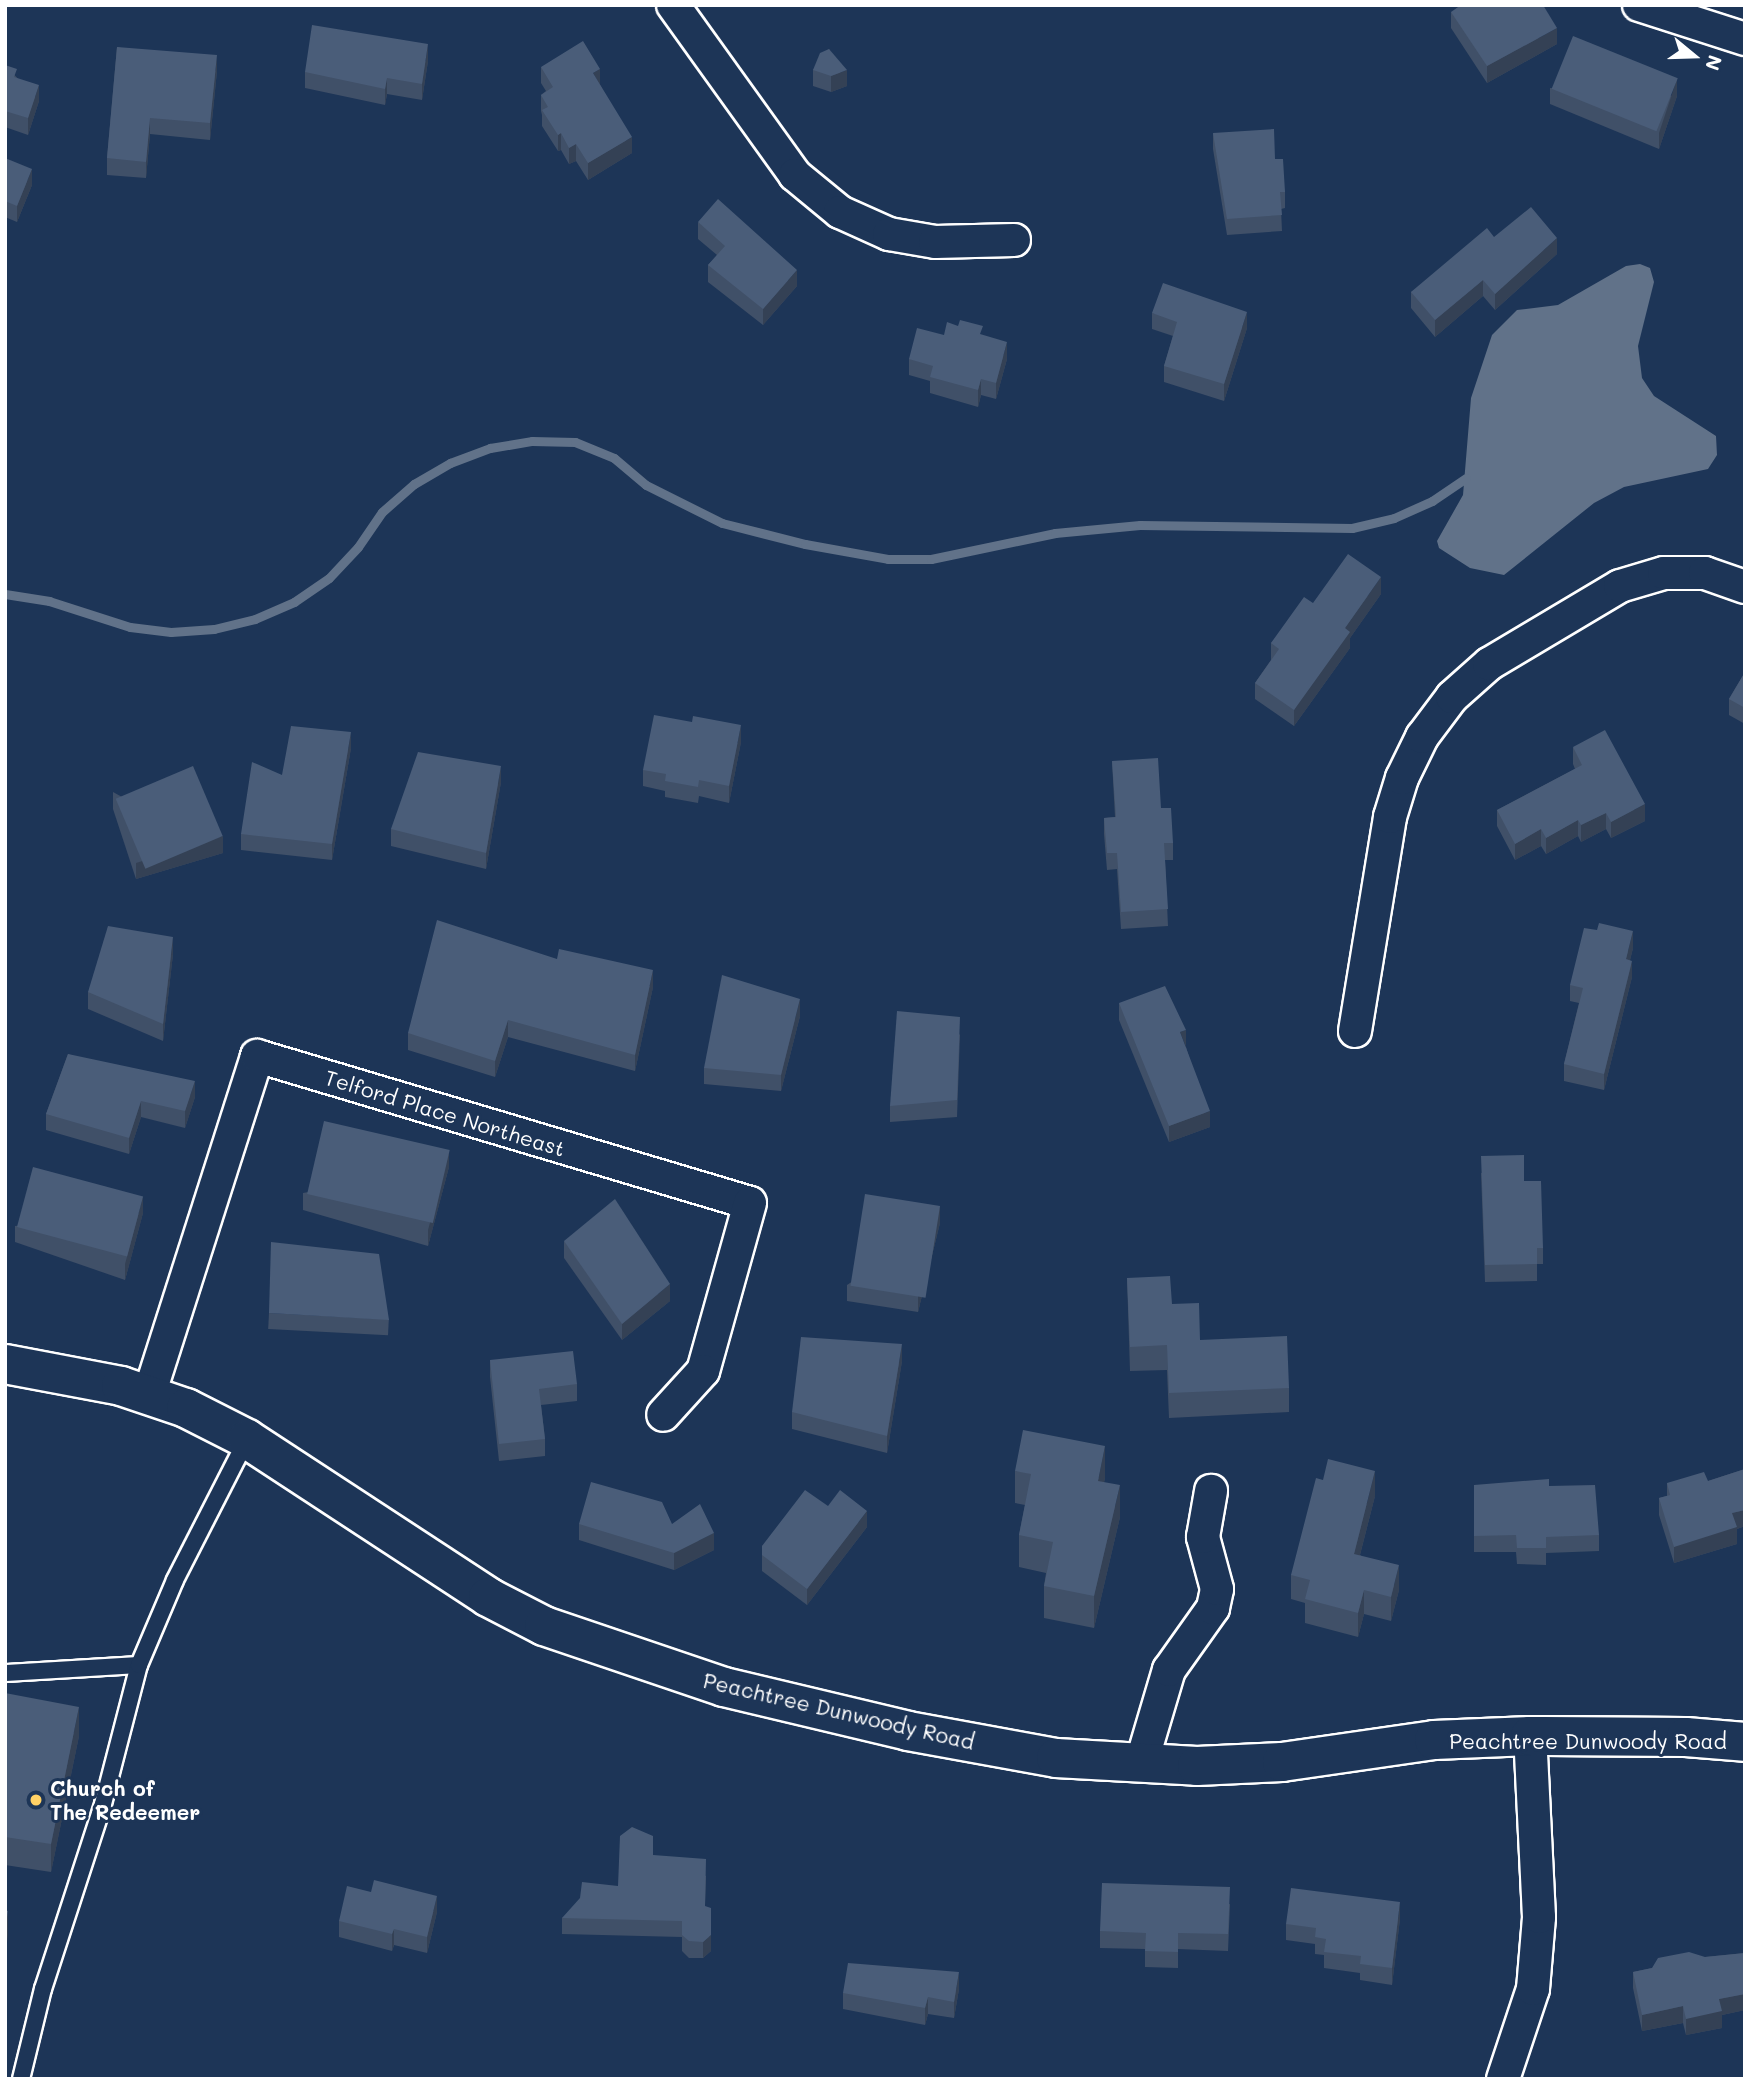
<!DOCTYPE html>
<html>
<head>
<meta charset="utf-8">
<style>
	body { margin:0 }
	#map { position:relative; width:1750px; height:2084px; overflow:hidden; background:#1d3557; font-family:Mali,sans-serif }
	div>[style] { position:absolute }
	.water>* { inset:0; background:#617289 }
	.stream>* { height:9px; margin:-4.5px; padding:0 4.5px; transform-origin:4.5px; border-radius:4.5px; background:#617289 }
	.roads { filter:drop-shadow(2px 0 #fff) drop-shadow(-2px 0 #fff) drop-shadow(0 2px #fff) drop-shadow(0 -2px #fff) }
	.lane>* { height:16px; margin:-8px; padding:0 8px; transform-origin:8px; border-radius:8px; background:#1d3557 }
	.street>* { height:32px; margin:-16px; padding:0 16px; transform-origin:16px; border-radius:16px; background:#1d3557 }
	.secondary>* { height:38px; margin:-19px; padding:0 19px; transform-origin:19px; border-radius:19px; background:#1d3557 }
	.wall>* { inset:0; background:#405068; transform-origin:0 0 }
	.shaded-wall>* { inset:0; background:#344155 }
	.building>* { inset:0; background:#4a5d79; transform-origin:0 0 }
	.dots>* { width:19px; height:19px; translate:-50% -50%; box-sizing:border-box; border:4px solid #1d3557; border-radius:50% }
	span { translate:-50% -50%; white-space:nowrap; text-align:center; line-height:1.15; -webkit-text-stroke:6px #1d3557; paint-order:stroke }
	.street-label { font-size:21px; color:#fff }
	.poi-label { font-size:21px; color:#fff; font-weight:700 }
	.left { translate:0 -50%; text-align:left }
	.frame { position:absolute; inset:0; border:7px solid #fff; pointer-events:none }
	.north { position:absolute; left:1659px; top:21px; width:70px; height:70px; -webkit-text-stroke:5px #1d3557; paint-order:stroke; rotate:109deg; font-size:19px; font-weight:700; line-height:28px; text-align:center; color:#fff }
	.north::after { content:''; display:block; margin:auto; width:24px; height:32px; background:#fff; clip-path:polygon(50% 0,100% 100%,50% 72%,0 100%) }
</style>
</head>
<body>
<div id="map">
	<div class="water">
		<div style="clip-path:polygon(1640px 264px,1650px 268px,1654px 282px,1638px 346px,1642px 378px,1654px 396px,1716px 436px,1717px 455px,1708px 469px,1624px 487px,1594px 503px,1504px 575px,1470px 568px,1439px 548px,1437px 541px,1463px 495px,1471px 398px,1492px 335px,1517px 310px,1558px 305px,1626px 266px)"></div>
	</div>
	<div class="stream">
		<div style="left:5px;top:594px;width:45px;rotate:9deg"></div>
		<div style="left:49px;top:601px;width:85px;rotate:17.8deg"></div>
		<div style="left:130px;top:627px;width:41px;rotate:7deg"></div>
		<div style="left:171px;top:632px;width:43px;rotate:-4deg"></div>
		<div style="left:214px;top:629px;width:42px;rotate:-13.7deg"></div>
		<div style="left:255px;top:619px;width:43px;rotate:-23.6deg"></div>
		<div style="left:294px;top:602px;width:42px;rotate:-34.4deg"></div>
		<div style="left:329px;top:578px;width:42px;rotate:-46.9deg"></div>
		<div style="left:358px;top:547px;width:42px;rotate:-55.6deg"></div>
		<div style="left:382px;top:512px;width:43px;rotate:-41.2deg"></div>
		<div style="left:414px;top:484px;width:42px;rotate:-30.3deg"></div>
		<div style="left:450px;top:463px;width:43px;rotate:-20.6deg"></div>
		<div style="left:490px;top:448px;width:43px;rotate:-9.5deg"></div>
		<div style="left:532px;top:441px;width:43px;rotate:1.3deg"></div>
		<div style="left:575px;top:442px;width:42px;rotate:22.3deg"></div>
		<div style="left:614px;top:458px;width:42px;rotate:40.2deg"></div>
		<div style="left:646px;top:485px;width:85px;rotate:26.6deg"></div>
		<div style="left:722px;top:523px;width:86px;rotate:14.2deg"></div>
		<div style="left:805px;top:544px;width:84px;rotate:10.2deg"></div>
		<div style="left:888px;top:559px;width:43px"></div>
		<div style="left:931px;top:559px;width:127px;rotate:-11.8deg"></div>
		<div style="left:1055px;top:533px;width:85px;rotate:-5.4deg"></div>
		<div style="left:1140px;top:525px;width:212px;rotate:0.8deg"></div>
		<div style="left:1352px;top:528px;width:43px;rotate:-13.4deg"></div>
		<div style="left:1394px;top:518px;width:42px;rotate:-24.1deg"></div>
		<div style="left:1432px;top:501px;width:41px;rotate:-34.1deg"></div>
	</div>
	<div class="roads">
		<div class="lane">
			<div style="left:5px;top:1673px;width:134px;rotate:-3.4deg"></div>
			<div style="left:21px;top:2079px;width:93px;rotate:-76.3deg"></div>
			<div style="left:43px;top:1989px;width:194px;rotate:-72deg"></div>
			<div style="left:103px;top:1804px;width:144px;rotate:-75.5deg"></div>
			<div style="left:139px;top:1665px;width:92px;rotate:-67deg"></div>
			<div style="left:175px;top:1580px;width:158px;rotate:-62.9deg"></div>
		</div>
		<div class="street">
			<div style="left:673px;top:5px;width:209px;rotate:54.3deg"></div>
			<div style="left:795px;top:175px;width:58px;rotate:39.4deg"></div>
			<div style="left:840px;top:212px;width:54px;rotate:24.2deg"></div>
			<div style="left:889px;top:234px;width:47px;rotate:9.9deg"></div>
			<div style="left:935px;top:242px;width:79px;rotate:-1.5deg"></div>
			<div style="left:1639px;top:5px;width:111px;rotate:17.8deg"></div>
			<div style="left:1355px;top:1031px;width:217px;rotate:-80.7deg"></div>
			<div style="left:1390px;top:817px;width:41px;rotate:-72.9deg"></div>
			<div style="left:1402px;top:778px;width:46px;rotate:-64deg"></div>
			<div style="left:1422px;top:737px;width:50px;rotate:-53.1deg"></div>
			<div style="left:1452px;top:697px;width:50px;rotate:-41.7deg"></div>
			<div style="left:1489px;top:664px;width:152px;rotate:-30.8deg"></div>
			<div style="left:1620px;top:586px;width:46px;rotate:-16.5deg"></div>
			<div style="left:1664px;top:573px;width:41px"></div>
			<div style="left:1705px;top:573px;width:42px;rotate:19.3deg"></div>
			<div style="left:149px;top:1395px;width:356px;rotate:-72.3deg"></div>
			<div style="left:257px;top:1056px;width:514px;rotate:16.6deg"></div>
			<div style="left:750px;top:1203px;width:174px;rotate:105.6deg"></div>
			<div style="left:703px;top:1371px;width:59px;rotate:132.3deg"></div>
			<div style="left:1142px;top:1761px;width:95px;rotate:-73.5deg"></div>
			<div style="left:1169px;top:1670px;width:76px;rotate:-54.6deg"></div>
			<div style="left:1213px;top:1608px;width:19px;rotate:-78deg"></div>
			<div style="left:1217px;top:1589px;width:54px;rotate:-105.1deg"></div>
			<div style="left:1203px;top:1537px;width:47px;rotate:-80.1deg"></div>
			<div style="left:1503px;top:2079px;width:95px;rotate:-71.6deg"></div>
			<div style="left:1533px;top:1989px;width:72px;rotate:-85.2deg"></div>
			<div style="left:1539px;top:1917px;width:181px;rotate:-92.8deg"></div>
		</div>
		<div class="secondary">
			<div style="left:5px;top:1364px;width:118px;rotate:10.7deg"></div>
			<div style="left:121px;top:1386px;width:69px;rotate:18.7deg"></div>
			<div style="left:186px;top:1408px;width:68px;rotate:26.9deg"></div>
			<div style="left:247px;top:1439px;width:288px;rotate:33.2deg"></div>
			<div style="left:488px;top:1597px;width:63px;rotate:27.4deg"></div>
			<div style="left:544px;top:1626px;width:190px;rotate:18.7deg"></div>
			<div style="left:724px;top:1687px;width:189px;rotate:13.4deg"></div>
			<div style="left:908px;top:1731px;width:150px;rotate:10.3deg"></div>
			<div style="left:1056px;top:1758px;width:141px;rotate:3.2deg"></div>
			<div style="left:1197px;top:1766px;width:85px;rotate:-2.7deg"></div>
			<div style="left:1282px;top:1762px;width:154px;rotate:-8.2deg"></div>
			<div style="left:1434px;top:1740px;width:96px;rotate:-2.4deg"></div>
			<div style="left:1530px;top:1736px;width:156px;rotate:0.4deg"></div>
			<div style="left:1686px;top:1737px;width:59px;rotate:4.8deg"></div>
		</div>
	</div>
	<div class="wall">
		<div style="clip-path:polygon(1451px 12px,1557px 44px,1487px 83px,1451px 28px)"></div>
		<div style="clip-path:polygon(117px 47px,217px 71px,210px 140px,150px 134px,146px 178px,107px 175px,107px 158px)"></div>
		<div style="clip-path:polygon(829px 49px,847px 86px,831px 92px,813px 86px,813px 70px)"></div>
		<div style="clip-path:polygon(428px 61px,422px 100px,387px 94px,385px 105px,305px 88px,305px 72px)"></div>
		<div style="clip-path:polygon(5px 65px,39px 101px,28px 135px,5px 127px)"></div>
		<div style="clip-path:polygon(541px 67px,600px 85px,632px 153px,588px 180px,576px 161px,569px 164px,561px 150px,558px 151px,542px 126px,542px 115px,541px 111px,541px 95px,546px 91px,541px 83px)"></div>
		<div style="clip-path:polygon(1550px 88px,1677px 96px,1659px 149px,1550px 104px)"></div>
		<div style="clip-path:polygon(1213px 133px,1275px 159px,1285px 192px,1285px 208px,1281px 209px,1282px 231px,1227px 235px,1213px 149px)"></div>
		<div style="clip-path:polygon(5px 158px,32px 185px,17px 222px,5px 217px)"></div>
		<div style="clip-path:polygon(698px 222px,797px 286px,763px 325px,708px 282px,708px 265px,717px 255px,698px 239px)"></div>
		<div style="clip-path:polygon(1494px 237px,1557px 254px,1495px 310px,1483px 296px,1435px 337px,1411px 308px,1411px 292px)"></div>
		<div style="clip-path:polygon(1152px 313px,1247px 328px,1224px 401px,1164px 382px,1164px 366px,1173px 336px,1152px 329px)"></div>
		<div style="clip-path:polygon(944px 335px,983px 335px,1007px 359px,996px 399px,981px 395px,978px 407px,930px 393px,930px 381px,909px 375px,909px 359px)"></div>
		<div style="clip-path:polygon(1381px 594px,1350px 638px,1350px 648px,1294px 726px,1255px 699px,1255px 683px,1271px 660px,1271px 643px,1313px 603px)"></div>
		<div style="clip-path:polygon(1745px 672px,1745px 724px,1729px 715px,1729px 699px)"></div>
		<div style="clip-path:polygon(741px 742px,729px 803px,699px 796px,698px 803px,665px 797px,665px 791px,643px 786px,643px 770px)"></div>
		<div style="clip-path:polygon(1573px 747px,1645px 821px,1611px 838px,1606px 829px,1581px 842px,1578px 836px,1546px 854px,1541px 846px,1515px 860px,1497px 826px,1497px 810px,1575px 769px,1573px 764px)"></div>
		<div style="clip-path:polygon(351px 748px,332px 860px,241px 850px,241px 834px,282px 775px)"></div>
		<div style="clip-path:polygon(1112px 761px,1161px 808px,1173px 843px,1173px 860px,1165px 860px,1168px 926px,1121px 929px,1117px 869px,1107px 870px,1104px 834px,1104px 818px,1115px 817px)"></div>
		<div style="clip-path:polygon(501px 782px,486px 869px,391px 846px,391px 829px)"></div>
		<div style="clip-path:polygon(113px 792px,223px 853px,136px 879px,113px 809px)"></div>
		<div style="clip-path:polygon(1633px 948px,1630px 960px,1632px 977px,1604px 1090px,1564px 1081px,1564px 1064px,1579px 1003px,1570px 1001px,1570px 985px)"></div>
		<div style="clip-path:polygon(173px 954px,163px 1041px,88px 1009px,88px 992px)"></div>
		<div style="clip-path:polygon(557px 959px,653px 987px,635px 1071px,508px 1037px,495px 1077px,408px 1050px,408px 1033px)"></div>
		<div style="clip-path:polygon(1119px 1003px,1186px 1047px,1210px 1127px,1169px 1142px,1119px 1020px)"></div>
		<div style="clip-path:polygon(800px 1016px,781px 1091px,704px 1084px,704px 1068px)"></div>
		<div style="clip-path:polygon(960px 1034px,957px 1117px,890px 1122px,890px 1106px)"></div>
		<div style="clip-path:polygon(68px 1054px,195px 1097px,185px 1128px,141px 1117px,129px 1154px,46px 1130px,46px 1114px)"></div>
		<div style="clip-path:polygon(449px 1167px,428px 1246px,303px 1210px,303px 1193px)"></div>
		<div style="clip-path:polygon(1481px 1173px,1524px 1181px,1543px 1248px,1543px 1264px,1537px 1264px,1537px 1281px,1485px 1282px)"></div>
		<div style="clip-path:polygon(143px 1213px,125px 1280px,15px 1242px,15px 1226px)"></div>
		<div style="clip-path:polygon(940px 1223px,918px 1312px,847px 1301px,847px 1285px)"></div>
		<div style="clip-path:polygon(564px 1241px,670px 1301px,622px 1340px,564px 1258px)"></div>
		<div style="clip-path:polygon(1127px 1278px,1172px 1304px,1200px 1340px,1289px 1388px,1289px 1412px,1169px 1418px,1167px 1370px,1130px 1371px)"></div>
		<div style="left:269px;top:1313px;width:120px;height:16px;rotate:3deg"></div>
		<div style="clip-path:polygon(490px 1360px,577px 1384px,577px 1401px,541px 1405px,545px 1439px,545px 1456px,499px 1461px,490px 1377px)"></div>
		<div style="clip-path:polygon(902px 1361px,887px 1453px,792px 1429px,792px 1412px)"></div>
		<div style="clip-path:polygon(1745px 1469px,1745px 1526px,1737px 1529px,1737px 1544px,1674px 1563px,1659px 1515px,1659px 1498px,1667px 1496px,1667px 1483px,1708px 1481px)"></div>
		<div style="clip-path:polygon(1015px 1471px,1105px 1478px,1104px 1482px,1120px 1517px,1094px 1628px,1044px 1618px,1044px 1586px,1046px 1573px,1019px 1567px,1019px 1535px,1025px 1505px,1015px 1503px)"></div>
		<div style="clip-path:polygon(1474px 1485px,1549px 1486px,1599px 1535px,1599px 1551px,1546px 1553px,1546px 1565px,1517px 1564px,1516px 1552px,1474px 1552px)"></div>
		<div style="clip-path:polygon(1375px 1496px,1360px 1555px,1399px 1590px,1391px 1621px,1364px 1614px,1358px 1637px,1305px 1623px,1305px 1603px,1291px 1599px,1291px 1575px)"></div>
		<div style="clip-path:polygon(828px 1506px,867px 1527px,807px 1605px,762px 1571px,762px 1546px)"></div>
		<div style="clip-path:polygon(579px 1524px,672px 1524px,714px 1550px,674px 1570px,579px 1540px)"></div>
		<div style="clip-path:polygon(5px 1693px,79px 1736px,51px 1872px,5px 1865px)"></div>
		<div style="clip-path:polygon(653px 1855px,706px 1876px,705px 1906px,711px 1951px,703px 1958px,689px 1958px,682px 1951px,682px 1937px,562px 1934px,562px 1918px,618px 1886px)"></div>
		<div style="clip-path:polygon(371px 1892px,437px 1912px,427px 1953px,394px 1945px,392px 1951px,339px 1937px,339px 1921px)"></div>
		<div style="clip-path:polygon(1230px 1904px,1228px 1951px,1178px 1949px,1178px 1968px,1145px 1967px,1145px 1949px,1100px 1948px,1100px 1931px)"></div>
		<div style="clip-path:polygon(1400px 1919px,1392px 1985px,1360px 1980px,1360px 1973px,1324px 1968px,1324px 1955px,1315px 1954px,1315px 1944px,1286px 1940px,1286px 1924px)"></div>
		<div style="clip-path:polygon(1745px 1953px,1745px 2010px,1722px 2015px,1722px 2028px,1686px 2035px,1683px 2023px,1642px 2031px,1633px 1988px,1633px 1972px,1705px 1957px)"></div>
		<div style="clip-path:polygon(959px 1989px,954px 2018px,928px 2014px,925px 2025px,843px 2009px,843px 1993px)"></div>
	</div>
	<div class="shaded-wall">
		<div style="clip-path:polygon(1557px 28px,1557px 44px,1487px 83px,1487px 66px)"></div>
		<div style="clip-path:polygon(428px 44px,428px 61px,422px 100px,422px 84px)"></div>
		<div style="clip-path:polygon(217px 55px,217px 71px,210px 140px,210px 123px)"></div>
		<div style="clip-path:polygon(600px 69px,600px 85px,593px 73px)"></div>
		<div style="clip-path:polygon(847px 70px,847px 86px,831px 92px,831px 76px)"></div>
		<div style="clip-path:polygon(387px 78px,387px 94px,385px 105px,385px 89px)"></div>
		<div style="clip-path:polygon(1677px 79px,1677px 96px,1659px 149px,1659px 133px)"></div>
		<div style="clip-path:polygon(39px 85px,39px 101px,28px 135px,28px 118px)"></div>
		<div style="clip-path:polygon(150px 118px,150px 134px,146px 178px,146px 162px)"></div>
		<div style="clip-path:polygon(561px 133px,561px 150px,558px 151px,558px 135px)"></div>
		<div style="clip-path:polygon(632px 137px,632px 153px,588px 180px,588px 163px)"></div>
		<div style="clip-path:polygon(576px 144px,576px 161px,569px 164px,569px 148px)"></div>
		<div style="clip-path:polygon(32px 169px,32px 185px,17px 222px,17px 206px)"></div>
		<div style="clip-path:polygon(1557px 238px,1557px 254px,1495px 310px,1495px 294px)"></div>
		<div style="clip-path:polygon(797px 270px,797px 286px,763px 325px,763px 309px)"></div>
		<div style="clip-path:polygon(1483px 280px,1483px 296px,1435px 337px,1435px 320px)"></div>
		<div style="clip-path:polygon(1247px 312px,1247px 328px,1224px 401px,1224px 384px)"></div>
		<div style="clip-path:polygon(1007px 342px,1007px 359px,996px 399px,996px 383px)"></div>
		<div style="clip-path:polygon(981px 379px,981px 395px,978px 407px,978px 390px)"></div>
		<div style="clip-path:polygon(1381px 577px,1381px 594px,1350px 638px,1350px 648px,1294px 726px,1294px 710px,1345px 628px)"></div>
		<div style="clip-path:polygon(741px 725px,741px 742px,729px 803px,729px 786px)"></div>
		<div style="clip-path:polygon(351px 732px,351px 748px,332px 860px,332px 844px)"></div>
		<div style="clip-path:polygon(501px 766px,501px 782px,486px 869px,486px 853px)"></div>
		<div style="clip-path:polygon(1645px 804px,1645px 821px,1611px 838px,1611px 822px)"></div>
		<div style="clip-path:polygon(1606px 813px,1606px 829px,1581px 842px,1581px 825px)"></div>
		<div style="clip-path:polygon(1578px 820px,1578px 836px,1546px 854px,1546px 838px)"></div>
		<div style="clip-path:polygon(1541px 829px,1541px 846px,1515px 860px,1515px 844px)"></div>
		<div style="clip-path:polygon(223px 836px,223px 853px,136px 879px,136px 863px)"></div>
		<div style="clip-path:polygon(1633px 931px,1633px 948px,1626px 976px,1626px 959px)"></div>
		<div style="clip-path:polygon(173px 937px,173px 954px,163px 1041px,163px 1024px)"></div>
		<div style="clip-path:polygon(1632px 961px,1632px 977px,1604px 1090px,1604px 1074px)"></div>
		<div style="clip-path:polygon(653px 970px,653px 987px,635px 1071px,635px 1055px)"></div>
		<div style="clip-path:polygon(800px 999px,800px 1016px,781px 1091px,781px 1075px)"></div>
		<div style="clip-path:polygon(508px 1020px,508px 1037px,495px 1077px,495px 1061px)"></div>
		<div style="clip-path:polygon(1186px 1030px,1186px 1047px,1180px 1032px)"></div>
		<div style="clip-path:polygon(195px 1081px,195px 1097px,185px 1128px,185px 1111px)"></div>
		<div style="clip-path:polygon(141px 1101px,141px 1117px,129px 1154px,129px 1138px)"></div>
		<div style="clip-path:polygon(1210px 1111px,1210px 1127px,1169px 1142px,1169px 1126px)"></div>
		<div style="clip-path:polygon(449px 1151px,449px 1167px,428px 1246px,428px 1230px)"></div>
		<div style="clip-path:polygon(143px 1197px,143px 1213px,125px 1280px,125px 1264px)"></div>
		<div style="clip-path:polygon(940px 1206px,940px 1223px,918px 1312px,918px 1296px)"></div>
		<div style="clip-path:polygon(670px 1284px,670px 1301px,622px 1340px,622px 1324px)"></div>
		<div style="clip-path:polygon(902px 1344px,902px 1361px,887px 1453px,887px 1436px)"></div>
		<div style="clip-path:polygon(1105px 1446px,1105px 1478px,1098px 1513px,1098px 1481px)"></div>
		<div style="clip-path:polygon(1375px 1471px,1375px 1496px,1354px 1578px,1354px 1554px)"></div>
		<div style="clip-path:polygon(1120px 1485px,1120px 1517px,1094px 1628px,1094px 1596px)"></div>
		<div style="clip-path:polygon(1745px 1510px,1745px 1526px,1737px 1529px,1737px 1544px,1674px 1563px,1674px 1547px,1732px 1513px)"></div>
		<div style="clip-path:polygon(867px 1511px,867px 1527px,807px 1605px,807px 1589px)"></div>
		<div style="clip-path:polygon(714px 1533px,714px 1550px,674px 1570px,674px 1553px)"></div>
		<div style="clip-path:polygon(1399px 1565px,1399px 1590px,1391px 1621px,1391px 1597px)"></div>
		<div style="clip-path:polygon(1364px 1590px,1364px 1614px,1358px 1637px,1358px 1613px)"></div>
		<div style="clip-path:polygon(79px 1707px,79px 1736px,51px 1872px,51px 1844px)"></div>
		<div style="clip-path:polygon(437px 1896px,437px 1912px,427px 1953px,427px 1937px)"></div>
		<div style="clip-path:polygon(1400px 1902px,1400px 1919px,1392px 1985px,1392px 1968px)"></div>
		<div style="clip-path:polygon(8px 1911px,8px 1935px,5px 1957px,5px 1932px)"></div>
		<div style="clip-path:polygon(394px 1929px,394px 1945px,392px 1951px,392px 1934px)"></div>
		<div style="clip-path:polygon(711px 1935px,711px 1951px,703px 1958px,703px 1942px)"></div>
		<div style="clip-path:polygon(959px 1972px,959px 1989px,954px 2018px,954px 2002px)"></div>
		<div style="clip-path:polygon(1745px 1994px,1745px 2010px,1722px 2015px,1722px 2028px,1686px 2035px,1686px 2019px,1719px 1999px)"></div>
		<div style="clip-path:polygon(928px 1997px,928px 2014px,925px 2025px,925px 2008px)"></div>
		<div style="clip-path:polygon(1683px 2006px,1683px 2023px,1642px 2031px,1642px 2015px)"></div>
	</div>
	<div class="building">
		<div style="clip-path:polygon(1461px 5px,1543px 5px,1557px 28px,1487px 66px,1451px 12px)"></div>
		<div style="clip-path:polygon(312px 25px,428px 44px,422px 84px,387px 78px,385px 89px,305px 72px)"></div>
		<div style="left:1573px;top:36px;width:113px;height:57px;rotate:22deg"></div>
		<div style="clip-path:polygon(583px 41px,600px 69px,593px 73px,632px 137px,588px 163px,576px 144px,569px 148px,561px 133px,558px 135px,542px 110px,548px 107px,541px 95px,553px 87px,541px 67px)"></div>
		<div style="clip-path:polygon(117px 47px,217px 55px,210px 123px,150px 118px,146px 162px,107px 158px)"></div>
		<div style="clip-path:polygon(829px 49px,847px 70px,831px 76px,813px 70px,820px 53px)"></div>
		<div style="clip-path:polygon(5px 65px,17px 69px,14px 77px,39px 85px,28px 118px,5px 111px)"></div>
		<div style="clip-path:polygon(1274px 129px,1275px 159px,1283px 159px,1285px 192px,1280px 192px,1282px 215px,1227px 219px,1213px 133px)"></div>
		<div style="clip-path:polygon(5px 158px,32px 169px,17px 206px,5px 201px)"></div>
		<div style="clip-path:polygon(718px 199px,797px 270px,763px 309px,708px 265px,725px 246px,698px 222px)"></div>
		<div style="clip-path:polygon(1531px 207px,1557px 238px,1495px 294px,1483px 280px,1435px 320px,1411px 292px,1487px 228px,1494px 237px)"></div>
		<div style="clip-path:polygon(1163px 283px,1247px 312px,1224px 384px,1164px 366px,1177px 322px,1152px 313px)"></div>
		<div style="clip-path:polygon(960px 320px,983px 326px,980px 334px,1007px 342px,996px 383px,981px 379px,978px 390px,930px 377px,933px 366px,909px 359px,917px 328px,944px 335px,947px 322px,958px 326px)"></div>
		<div style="clip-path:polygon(1348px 554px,1381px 577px,1345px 628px,1350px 632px,1294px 710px,1255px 683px,1279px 649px,1271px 643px,1304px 597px,1313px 603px)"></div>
		<div style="clip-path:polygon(1745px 672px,1745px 708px,1729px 699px)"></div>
		<div style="clip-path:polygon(654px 715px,692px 722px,693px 716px,741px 725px,729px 786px,699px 780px,698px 787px,665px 781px,666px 774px,643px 770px)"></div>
		<div style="clip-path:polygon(291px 726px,351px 732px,332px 844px,241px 834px,252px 762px,282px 775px)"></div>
		<div style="clip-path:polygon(1605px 730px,1645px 804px,1611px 822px,1606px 813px,1581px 825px,1578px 820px,1546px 838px,1541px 829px,1515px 844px,1497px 810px,1582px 765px,1573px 747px)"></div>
		<div style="clip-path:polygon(418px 752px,501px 766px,486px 853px,391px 829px)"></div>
		<div style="clip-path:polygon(1158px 758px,1161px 808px,1171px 808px,1173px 843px,1164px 843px,1168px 909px,1121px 912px,1117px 853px,1107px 853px,1104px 818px,1116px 817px,1112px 761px)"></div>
		<div style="left:193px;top:766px;width:76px;height:84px;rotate:67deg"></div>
		<div style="clip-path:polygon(437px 920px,557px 959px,559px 949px,653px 970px,635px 1055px,508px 1020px,495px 1061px,408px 1033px)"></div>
		<div style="clip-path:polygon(1599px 923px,1633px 931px,1626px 959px,1632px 961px,1604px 1074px,1564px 1064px,1583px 988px,1570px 985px,1584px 928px,1597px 930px)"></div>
		<div style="clip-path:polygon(108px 926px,173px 937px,163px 1024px,88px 992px)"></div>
		<div style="clip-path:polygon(722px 975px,800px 999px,781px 1075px,704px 1068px)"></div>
		<div style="clip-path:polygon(1165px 986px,1186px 1030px,1180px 1032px,1210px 1111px,1169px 1126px,1119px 1003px)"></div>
		<div style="clip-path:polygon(897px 1011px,960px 1017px,957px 1100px,890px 1106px)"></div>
		<div style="clip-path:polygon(68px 1054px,195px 1081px,185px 1111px,141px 1101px,129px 1138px,46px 1114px)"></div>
		<div style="left:324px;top:1121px;width:129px;height:75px;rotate:13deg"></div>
		<div style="clip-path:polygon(1524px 1155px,1524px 1181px,1541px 1181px,1543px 1248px,1537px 1248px,1537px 1264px,1485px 1265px,1481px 1156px)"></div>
		<div style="left:33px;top:1167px;width:114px;height:62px;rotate:15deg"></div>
		<div style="left:865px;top:1194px;width:76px;height:93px;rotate:9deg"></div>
		<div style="clip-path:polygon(615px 1199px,670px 1284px,622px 1324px,564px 1241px)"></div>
		<div style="clip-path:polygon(271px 1242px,379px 1254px,389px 1320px,269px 1313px)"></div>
		<div style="clip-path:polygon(1170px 1276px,1172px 1304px,1199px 1303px,1200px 1340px,1287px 1336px,1289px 1388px,1169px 1393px,1167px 1345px,1130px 1347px,1127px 1278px)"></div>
		<div style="clip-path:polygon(801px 1337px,902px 1344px,887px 1436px,792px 1412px)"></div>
		<div style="clip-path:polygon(573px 1351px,577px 1384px,539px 1389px,545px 1439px,499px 1444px,490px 1360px)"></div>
		<div style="clip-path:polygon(1023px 1430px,1105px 1446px,1098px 1481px,1120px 1485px,1094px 1596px,1044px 1586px,1053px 1542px,1019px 1535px,1031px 1474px,1015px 1471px)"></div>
		<div style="clip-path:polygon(1328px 1459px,1375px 1471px,1354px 1554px,1399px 1565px,1391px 1597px,1364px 1590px,1358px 1613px,1305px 1599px,1310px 1580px,1291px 1575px,1316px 1478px,1323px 1480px)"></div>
		<div style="clip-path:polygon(1745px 1469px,1745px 1510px,1732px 1513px,1737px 1527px,1674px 1547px,1659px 1498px,1670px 1495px,1667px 1483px,1704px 1472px,1708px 1481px)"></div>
		<div style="clip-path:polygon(1549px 1479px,1549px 1486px,1595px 1485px,1599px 1535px,1546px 1537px,1546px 1548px,1517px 1548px,1516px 1535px,1474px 1536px,1474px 1485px)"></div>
		<div style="clip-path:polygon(591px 1482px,662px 1502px,672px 1524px,700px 1504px,714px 1533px,674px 1553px,579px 1524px)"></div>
		<div style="clip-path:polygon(805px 1490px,828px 1506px,840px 1490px,867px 1511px,807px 1589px,762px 1555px,762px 1546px)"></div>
		<div style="clip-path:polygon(5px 1693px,79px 1707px,51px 1844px,5px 1837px)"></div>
		<div style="clip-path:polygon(632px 1827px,653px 1836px,653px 1855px,706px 1859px,705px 1906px,711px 1908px,711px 1935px,703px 1942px,689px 1941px,682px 1935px,682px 1921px,562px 1918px,580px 1898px,582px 1882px,618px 1886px,620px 1836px)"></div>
		<div style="clip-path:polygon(374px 1880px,437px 1896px,427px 1937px,394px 1929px,392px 1934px,339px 1921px,347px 1886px,371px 1892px)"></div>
		<div style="clip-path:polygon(1102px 1883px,1230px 1887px,1228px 1934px,1178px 1933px,1178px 1952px,1145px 1951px,1146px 1933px,1100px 1931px)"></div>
		<div style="clip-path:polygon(1291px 1888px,1400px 1902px,1392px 1968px,1360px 1964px,1361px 1956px,1324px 1952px,1326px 1939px,1315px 1937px,1316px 1928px,1286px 1924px)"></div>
		<div style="clip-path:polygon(5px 1910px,8px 1911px,5px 1932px)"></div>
		<div style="clip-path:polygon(1689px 1952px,1705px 1957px,1745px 1953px,1745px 1994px,1719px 1999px,1722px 2011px,1686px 2019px,1683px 2006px,1642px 2015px,1633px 1972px,1652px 1968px,1658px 1958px)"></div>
		<div style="clip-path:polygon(848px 1963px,959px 1972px,954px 2002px,928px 1997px,925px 2008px,843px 1993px)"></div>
	</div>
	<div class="dots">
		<div style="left:36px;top:1800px;background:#ffd166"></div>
	</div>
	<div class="street-label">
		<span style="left:445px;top:1113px;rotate:17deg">Telford Place Northeast</span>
		<span style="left:839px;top:1711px;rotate:13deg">Peachtree Dunwoody Road</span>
		<span style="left:1588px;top:1741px">Peachtree Dunwoody Road</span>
	</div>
	<div class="poi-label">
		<span class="left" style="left:50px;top:1800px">Church of<br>The Redeemer</span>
	</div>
	<div class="frame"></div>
	<div class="north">N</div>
</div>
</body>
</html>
